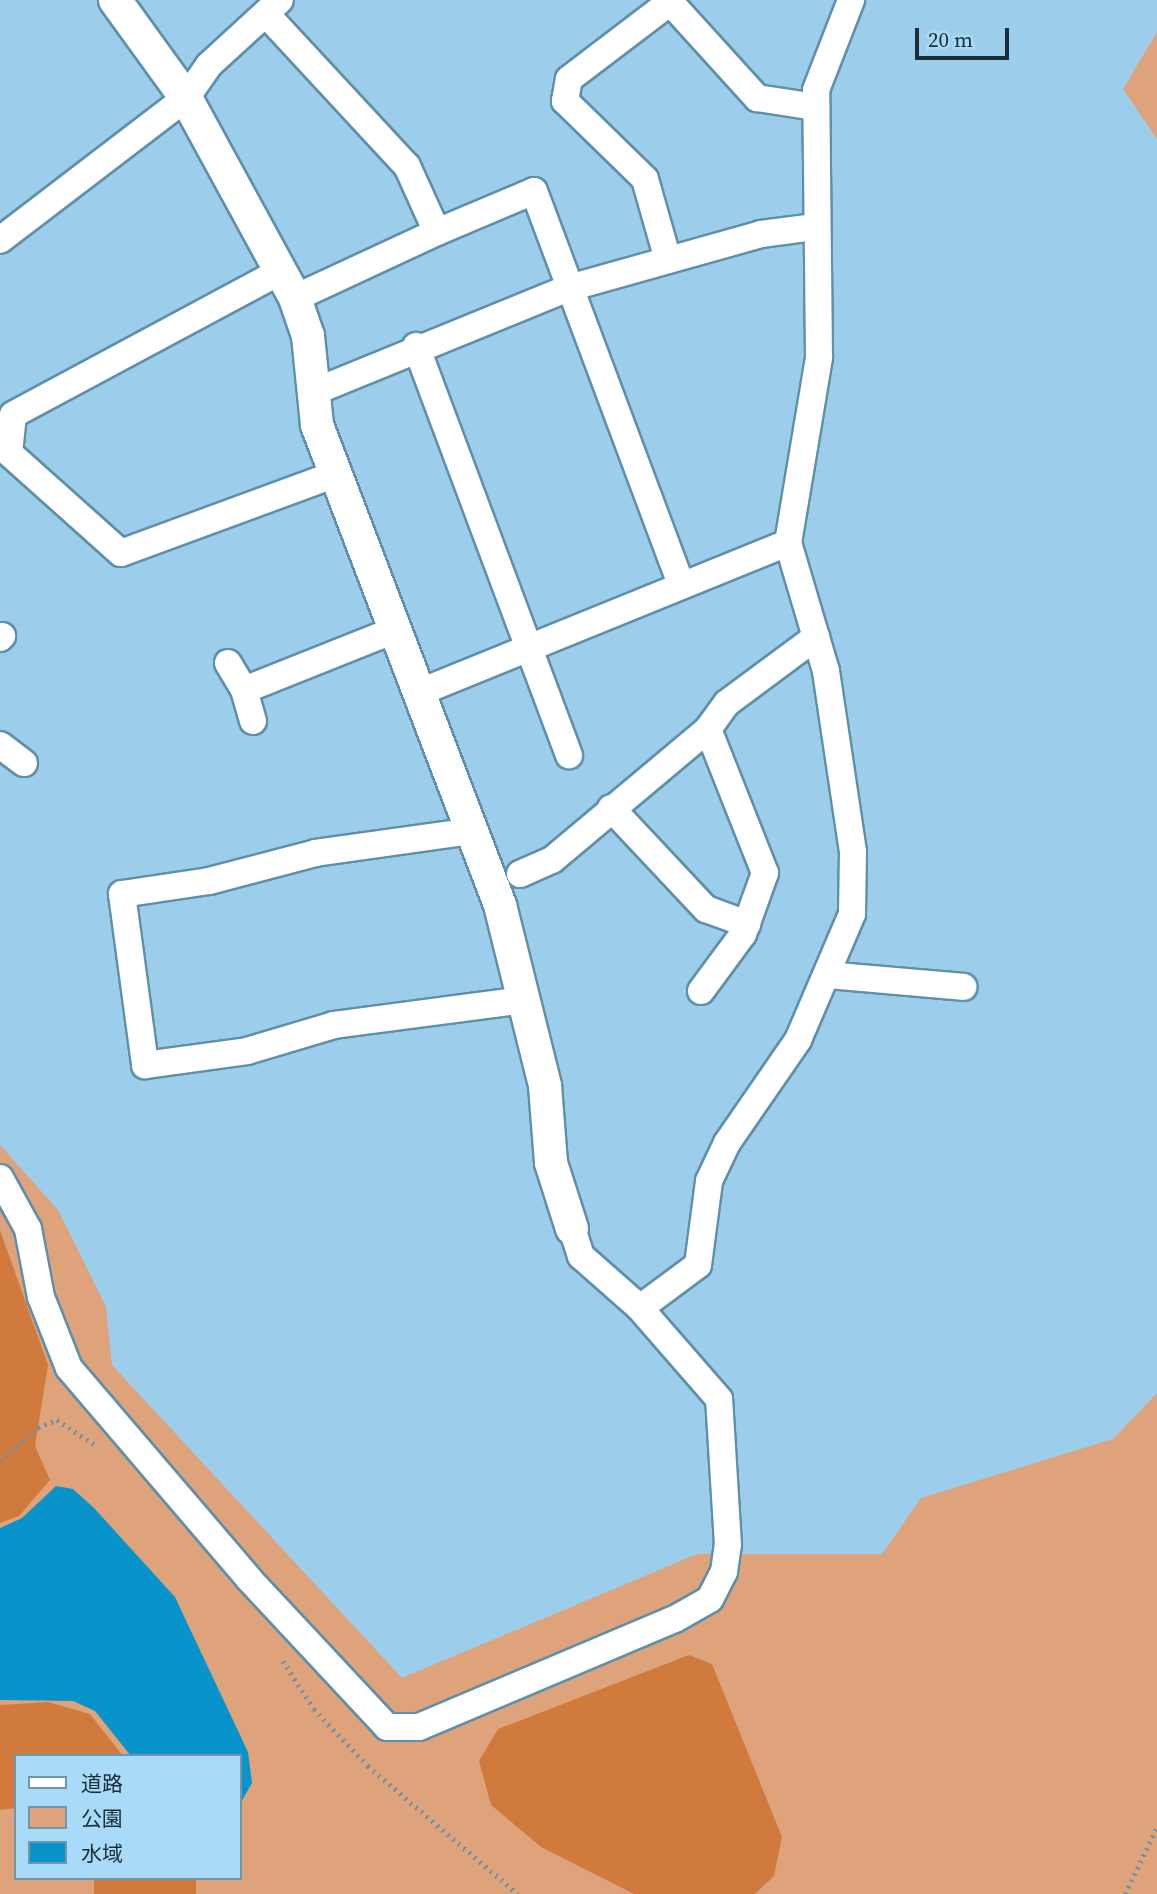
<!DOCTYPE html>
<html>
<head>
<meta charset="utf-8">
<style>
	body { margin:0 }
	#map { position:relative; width:1157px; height:1894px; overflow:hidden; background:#9cceeb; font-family:"Source Serif 4","Noto Sans JP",serif }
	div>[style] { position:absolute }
	.green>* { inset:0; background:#dfa37c }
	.forest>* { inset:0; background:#d07b3d; transform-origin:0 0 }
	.water>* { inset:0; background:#0894cb }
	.path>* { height:4.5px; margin-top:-2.25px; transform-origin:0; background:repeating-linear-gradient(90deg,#6b91a7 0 2px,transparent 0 7px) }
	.roads { filter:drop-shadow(2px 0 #5f8faa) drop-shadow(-2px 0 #5f8faa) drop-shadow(0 2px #5f8faa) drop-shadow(0 -2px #5f8faa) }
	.minor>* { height:26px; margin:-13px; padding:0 13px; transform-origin:13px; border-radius:13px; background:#fff }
	.tertiary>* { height:32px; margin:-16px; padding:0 16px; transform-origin:16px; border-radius:16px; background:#fff }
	span { translate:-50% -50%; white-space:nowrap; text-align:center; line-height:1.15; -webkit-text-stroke:7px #a9dbf8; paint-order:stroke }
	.legend { position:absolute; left:14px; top:1754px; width:228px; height:126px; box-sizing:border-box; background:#a9dbf8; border:2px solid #7096ac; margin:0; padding:9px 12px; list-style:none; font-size:21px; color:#1a2e39 }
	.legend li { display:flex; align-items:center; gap:14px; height:35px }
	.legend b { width:35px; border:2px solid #7096ac }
	.scale { position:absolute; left:915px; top:28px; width:94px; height:32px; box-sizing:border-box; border:4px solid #1a2e39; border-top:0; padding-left:9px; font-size:21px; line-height:24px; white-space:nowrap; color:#1a2e39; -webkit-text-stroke:5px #a9dbf8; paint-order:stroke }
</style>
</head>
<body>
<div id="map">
	<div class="green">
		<div style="clip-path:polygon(1157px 32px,1157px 139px,1123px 89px)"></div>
		<div style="clip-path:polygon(evenodd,0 1145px,58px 1210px,106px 1307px,112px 1365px,402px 1678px,697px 1554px,882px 1554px,921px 1498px,1113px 1439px,1157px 1393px,1157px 1894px,0 1894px,0 1145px,16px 1756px,240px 1756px,240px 1878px,16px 1878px,16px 1756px)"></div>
	</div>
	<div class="forest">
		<div style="clip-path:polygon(0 1230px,48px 1365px,35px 1446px,50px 1480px,19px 1516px,0 1523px)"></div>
		<div style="clip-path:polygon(689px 1655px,712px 1664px,782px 1837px,774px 1876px,755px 1894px,634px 1894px,541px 1847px,491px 1805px,479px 1761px,498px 1729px)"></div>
		<div style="clip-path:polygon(48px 1702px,90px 1714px,123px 1756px,16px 1756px,16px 1808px,0 1810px,0 1705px)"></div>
		<div style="left:94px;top:1878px;width:102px;height:16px"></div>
	</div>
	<div class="water">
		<div style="clip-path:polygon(56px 1486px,73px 1489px,94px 1508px,175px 1597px,248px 1752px,252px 1783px,240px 1804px,240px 1756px,131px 1756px,95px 1711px,73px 1701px,0 1700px,0 1528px,22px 1518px)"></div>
	</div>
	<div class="path">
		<div style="left:0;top:1461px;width:51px;rotate:-41.8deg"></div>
		<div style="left:38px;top:1427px;width:20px;rotate:-20deg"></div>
		<div style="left:57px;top:1420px;width:44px;rotate:33deg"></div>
		<div style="left:283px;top:1661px;width:57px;rotate:57.1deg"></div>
		<div style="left:314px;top:1709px;width:79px;rotate:46.5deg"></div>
		<div style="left:368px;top:1766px;width:197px;rotate:40.5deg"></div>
		<div style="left:1125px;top:1894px;width:74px;rotate:-64.5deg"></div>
	</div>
	<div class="roads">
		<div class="minor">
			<div style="left:266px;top:14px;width:207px;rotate:47.2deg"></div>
			<div style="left:407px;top:166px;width:72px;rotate:65.6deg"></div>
			<div style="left:437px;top:232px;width:157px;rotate:155.1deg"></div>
			<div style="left:437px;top:232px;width:105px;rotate:-22.9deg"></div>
			<div style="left:534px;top:191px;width:420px;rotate:69.5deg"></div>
			<div style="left:0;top:240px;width:234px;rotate:-37.4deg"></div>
			<div style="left:186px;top:98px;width:40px;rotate:-55.1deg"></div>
			<div style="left:209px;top:65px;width:96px;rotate:-42.5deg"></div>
			<div style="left:668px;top:260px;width:84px;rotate:-105.9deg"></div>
			<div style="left:645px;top:179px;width:112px;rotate:-135.7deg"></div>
			<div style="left:565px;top:101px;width:22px;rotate:-80deg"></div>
			<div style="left:569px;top:79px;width:127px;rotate:-37.3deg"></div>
			<div style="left:670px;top:2px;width:130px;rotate:47.8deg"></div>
			<div style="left:757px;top:98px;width:60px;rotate:8.7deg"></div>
			<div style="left:281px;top:271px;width:304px;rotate:151.8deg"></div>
			<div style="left:13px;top:415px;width:38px;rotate:96deg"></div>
			<div style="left:9px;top:453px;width:150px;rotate:41.8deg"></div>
			<div style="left:121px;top:553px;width:229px;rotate:-20.2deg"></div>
			<div style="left:416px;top:346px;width:437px;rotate:69.5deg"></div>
			<div style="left:316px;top:391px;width:273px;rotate:-22.2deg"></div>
			<div style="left:569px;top:288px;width:199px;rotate:-15.7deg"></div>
			<div style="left:761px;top:234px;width:53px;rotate:-7.5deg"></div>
			<div style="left:0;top:638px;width:3px;rotate:-45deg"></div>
			<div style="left:228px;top:663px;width:31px;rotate:59deg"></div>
			<div style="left:418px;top:693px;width:399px;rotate:-22.1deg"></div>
			<div style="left:253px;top:721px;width:32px;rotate:-106deg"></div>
			<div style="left:244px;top:690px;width:162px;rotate:-21.7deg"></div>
			<div style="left:0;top:745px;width:30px;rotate:37deg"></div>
			<div style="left:611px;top:808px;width:139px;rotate:46.8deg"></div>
			<div style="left:706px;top:909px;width:44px;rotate:20.1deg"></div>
			<div style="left:472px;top:831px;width:158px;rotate:172deg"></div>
			<div style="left:316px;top:853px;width:111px;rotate:165.3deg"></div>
			<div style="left:209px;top:881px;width:88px;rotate:171.5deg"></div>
			<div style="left:122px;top:894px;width:173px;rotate:82.3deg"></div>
			<div style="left:145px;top:1065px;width:103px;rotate:-7.8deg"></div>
			<div style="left:247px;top:1051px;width:91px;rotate:-16.6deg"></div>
			<div style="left:334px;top:1025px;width:192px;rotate:-7.5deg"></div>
			<div style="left:520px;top:874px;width:35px;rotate:-24deg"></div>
			<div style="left:552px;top:860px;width:204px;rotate:-40deg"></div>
			<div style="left:708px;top:729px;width:32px;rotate:-54deg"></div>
			<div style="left:727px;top:703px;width:111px;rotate:-36.6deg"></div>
			<div style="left:827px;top:975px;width:137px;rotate:5deg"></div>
			<div style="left:701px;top:991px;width:71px;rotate:-53.6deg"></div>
			<div style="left:743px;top:934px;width:65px;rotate:-70.2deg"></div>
			<div style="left:765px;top:873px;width:155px;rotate:-111.6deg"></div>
			<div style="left:0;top:1178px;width:58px;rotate:61.2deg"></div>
			<div style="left:28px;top:1229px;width:69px;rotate:79.2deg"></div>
			<div style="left:41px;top:1297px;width:76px;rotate:68.5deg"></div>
			<div style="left:69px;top:1368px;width:277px;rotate:49.5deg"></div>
			<div style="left:249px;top:1579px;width:202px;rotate:47deg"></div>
			<div style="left:387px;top:1727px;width:32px"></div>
			<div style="left:419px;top:1727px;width:278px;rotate:-22.9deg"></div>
			<div style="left:675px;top:1619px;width:40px;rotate:-29.7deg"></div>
			<div style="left:710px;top:1599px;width:30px;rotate:-63deg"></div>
			<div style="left:724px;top:1572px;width:27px;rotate:-82deg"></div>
			<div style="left:728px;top:1545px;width:146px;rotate:-93.5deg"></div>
			<div style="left:719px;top:1399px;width:121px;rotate:-131deg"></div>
			<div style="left:640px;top:1308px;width:79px;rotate:-138.6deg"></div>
			<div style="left:581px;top:1256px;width:28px;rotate:-108deg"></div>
			<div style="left:640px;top:1308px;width:72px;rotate:-36.6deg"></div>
			<div style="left:698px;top:1265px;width:85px;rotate:-82.5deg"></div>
			<div style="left:709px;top:1181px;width:42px;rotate:-64.7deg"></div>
			<div style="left:727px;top:1143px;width:125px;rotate:-55.4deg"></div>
			<div style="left:798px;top:1040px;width:137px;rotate:-66.8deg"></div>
			<div style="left:852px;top:914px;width:62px;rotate:-89.1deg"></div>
			<div style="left:853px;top:852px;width:183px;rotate:-98.5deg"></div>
			<div style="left:826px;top:671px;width:134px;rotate:-106.5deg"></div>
			<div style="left:788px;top:543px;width:189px;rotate:-80.5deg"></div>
			<div style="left:819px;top:357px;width:267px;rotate:-90.6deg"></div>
			<div style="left:816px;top:90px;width:97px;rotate:-68.7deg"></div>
		</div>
		<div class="tertiary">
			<div style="left:115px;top:0;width:121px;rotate:54.1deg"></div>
			<div style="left:186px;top:98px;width:228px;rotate:61.4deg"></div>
			<div style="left:295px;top:298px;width:40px;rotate:71.1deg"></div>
			<div style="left:308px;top:336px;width:89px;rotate:84.2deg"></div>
			<div style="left:317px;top:425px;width:514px;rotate:69.13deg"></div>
			<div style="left:500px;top:905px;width:187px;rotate:76deg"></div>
			<div style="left:545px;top:1086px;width:77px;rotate:85.5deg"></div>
			<div style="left:551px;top:1163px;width:69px;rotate:72.3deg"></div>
		</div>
	</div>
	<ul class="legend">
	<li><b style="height:9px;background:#fff"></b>道路</li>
	<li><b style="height:19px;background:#dfa37c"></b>公園</li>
	<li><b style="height:19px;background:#0894cb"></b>水域</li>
	</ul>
	<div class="scale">20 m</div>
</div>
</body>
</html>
